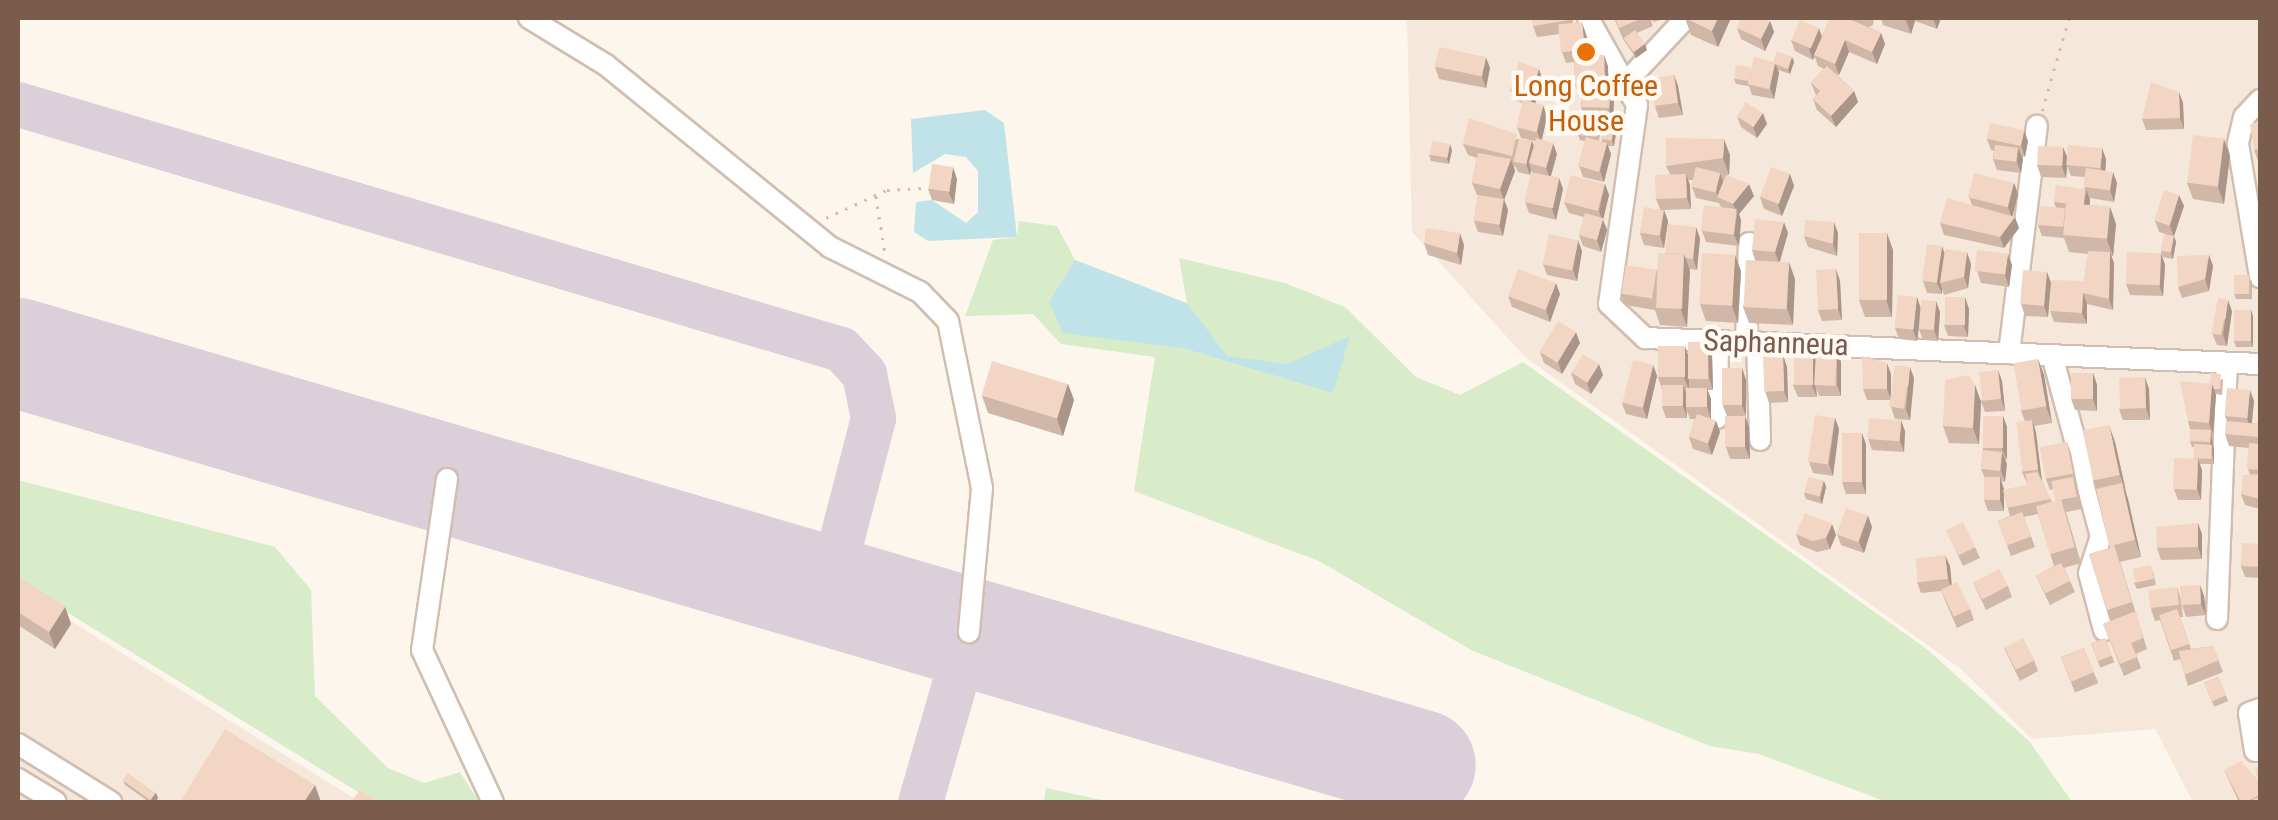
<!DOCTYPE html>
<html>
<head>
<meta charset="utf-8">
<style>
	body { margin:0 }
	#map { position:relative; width:2278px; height:820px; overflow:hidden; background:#fdf6ec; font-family:"Roboto Condensed",sans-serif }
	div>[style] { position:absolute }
	.residential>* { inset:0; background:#f5e8da }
	.green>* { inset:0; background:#d8ecc9 }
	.water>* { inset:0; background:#bfe3e8 }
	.taxiway>* { height:45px; margin:-22.5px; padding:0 22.5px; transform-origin:22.5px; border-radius:22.5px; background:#dbcfda }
	.runway>* { height:110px; margin:-55px; padding:0 55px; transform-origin:55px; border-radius:55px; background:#dbcfda }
	.path>* { height:2.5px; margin-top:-1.25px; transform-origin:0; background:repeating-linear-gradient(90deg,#d9b8a5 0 2.5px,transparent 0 10.5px) }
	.roads { filter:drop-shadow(2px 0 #d1beb0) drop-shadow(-2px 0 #d1beb0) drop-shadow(0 2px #d1beb0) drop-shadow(0 -2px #d1beb0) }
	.minor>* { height:20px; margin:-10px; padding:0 10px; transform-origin:10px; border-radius:10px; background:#fff }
	.wall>* { inset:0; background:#d1b7a8; transform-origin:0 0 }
	.shaded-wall>* { inset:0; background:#aa9588 }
	.building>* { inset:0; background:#f3d5c3; transform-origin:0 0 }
	.dots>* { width:28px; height:28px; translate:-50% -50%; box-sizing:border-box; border:5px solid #fffaf3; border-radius:50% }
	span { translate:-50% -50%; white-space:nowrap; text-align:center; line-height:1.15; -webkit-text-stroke:9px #fffaf3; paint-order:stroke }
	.food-label { font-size:30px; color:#c56008 }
	.street-label { font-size:30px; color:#7a5c4d }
	.frame { position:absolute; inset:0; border:20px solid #7a5c4d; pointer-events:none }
</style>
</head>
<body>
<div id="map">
	<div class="residential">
		<div style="clip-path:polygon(1407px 18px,2260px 18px,2260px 802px,2193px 802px,2155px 729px,2032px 739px,1961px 669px,1525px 357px,1412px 232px)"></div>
		<div style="clip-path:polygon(18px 588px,360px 802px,18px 802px)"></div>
	</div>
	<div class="green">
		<div style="clip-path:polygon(1019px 221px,1057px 226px,1075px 260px,1187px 303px,1179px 258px,1285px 283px,1345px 307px,1416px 377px,1460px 395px,1523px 362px,1928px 650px,2029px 741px,2072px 802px,1887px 802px,1759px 754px,1710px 746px,1471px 650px,1319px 561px,1134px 491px,1155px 357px,1061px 344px,1033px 314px,965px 316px,993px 240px,1017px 237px)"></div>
		<div style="clip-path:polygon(18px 480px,275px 547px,311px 590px,315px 696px,388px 768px,424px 783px,460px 772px,479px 802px,374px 802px,18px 582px)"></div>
		<div style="clip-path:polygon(1046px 788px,1111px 802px,1044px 802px)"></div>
	</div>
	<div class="water">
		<div style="clip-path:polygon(985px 110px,1004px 123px,1017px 237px,928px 241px,914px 232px,916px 202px,932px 200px,966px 223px,978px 212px,978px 171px,966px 157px,945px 154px,913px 173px,911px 119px)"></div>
		<div style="clip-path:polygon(1075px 260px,1188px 304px,1227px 356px,1287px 364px,1350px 336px,1333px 393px,1183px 348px,1063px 333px,1049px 302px)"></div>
	</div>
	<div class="taxiway">
		<div style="left:18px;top:104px;width:859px;rotate:16.58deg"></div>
		<div style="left:841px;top:349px;width:34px;rotate:47deg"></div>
		<div style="left:864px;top:374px;width:45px;rotate:78.4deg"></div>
		<div style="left:873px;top:418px;width:179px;rotate:104.6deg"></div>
		<div style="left:920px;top:802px;width:177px;rotate:-73.9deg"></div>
	</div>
	<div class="runway">
		<div style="left:18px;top:353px;width:1462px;rotate:16.37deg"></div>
	</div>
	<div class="path">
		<div style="left:2042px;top:111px;width:97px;rotate:-73.8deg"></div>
		<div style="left:876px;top:196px;width:57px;rotate:80.9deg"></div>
		<div style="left:826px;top:218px;width:67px;rotate:-24.7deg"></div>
		<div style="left:887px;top:190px;width:34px;rotate:-3deg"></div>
	</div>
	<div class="roads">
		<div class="minor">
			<div style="left:529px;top:18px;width:90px;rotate:31.4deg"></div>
			<div style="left:606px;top:65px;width:289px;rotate:39.1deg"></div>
			<div style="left:830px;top:247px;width:101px;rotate:26.6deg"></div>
			<div style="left:920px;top:292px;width:40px;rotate:46deg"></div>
			<div style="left:948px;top:321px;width:170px;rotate:78.5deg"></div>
			<div style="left:982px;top:488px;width:145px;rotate:95.2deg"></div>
			<div style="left:1588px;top:18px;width:100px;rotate:60.6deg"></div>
			<div style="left:1637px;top:105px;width:201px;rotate:98deg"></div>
			<div style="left:1609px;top:304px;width:50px;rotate:43.4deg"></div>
			<div style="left:1645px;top:338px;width:616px;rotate:2.42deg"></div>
			<div style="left:1627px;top:81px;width:86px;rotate:-46.9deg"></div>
			<div style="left:2260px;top:100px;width:23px;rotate:133deg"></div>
			<div style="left:2244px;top:117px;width:28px;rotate:103deg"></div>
			<div style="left:2238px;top:144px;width:135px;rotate:80.6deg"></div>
			<div style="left:1746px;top:342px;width:99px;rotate:-88.3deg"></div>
			<div style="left:1757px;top:342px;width:98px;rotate:88.2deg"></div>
			<div style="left:2009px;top:353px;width:229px;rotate:-83deg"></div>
			<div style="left:2052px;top:355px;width:188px;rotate:74.9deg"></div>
			<div style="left:2101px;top:536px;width:39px;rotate:108deg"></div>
			<div style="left:2089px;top:573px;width:59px;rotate:75.3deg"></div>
			<div style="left:1717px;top:418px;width:77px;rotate:-89.3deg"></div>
			<div style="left:447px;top:479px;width:173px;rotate:98.3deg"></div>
			<div style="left:422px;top:650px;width:168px;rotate:65deg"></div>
			<div style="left:2217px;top:619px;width:256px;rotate:-87.8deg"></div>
			<div style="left:18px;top:744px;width:110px;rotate:31.9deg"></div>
			<div style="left:2255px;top:751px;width:38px;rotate:-99deg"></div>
			<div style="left:2249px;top:713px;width:12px;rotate:-20deg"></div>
			<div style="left:18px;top:779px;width:44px;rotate:31.2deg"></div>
		</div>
	</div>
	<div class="wall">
		<div style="clip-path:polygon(1572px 18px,1573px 23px,1586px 34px,1589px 55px,1608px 66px,1608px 89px,1614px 100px,1613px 120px,1604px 119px,1615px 121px,1617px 127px,1614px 146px,1608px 146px,1611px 154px,1604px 182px,1583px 177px,1579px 166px,1585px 141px,1580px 140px,1578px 135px,1601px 128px,1599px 141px,1602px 141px,1604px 119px,1585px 119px,1581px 107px,1582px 96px,1579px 96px,1575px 85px,1574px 62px,1566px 63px,1562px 52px,1560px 34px,1537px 37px,1533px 26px)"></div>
		<div style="clip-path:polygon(1614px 18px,1650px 18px,1653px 26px,1637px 33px,1647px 50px,1636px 58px,1623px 39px)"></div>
		<div style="clip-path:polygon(1652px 18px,1668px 18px,1653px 22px)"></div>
		<div style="clip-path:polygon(1685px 18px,1731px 18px,1718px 47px,1691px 35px)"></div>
		<div style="clip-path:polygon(1830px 18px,1874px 18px,1873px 25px,1869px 27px,1881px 33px,1885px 44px,1877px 64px,1849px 52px,1839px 75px,1836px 74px,1854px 91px,1858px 102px,1836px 127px,1817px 110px,1813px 99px,1816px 95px,1811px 83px,1824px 69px,1818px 66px,1815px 57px,1813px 60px,1795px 51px,1791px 40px,1822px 36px)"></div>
		<div style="clip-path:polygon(1881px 18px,1941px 18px,1937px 29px,1915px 21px,1911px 34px,1883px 25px)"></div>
		<div style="clip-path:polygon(1770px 21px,1774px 32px,1765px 51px,1741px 39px,1737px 28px)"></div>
		<div style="clip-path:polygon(1792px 57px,1794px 62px,1790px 74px,1778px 70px,1779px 73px,1774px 99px,1752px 95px,1749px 86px,1736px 84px,1734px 79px,1773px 62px)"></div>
		<div style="clip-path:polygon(1435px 67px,1490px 68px,1486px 88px,1439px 79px)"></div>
		<div style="clip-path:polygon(1674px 75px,1678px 86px,1683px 115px,1659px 118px,1655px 107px)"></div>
		<div style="clip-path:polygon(1543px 80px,1535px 103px,1547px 117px,1542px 140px,1557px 154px,1551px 176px,1559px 178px,1563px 189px,1556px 220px,1529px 213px,1525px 202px,1532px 172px,1531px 170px,1530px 175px,1518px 172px,1516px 167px,1514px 166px,1515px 171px,1504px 200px,1508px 210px,1503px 236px,1478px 232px,1474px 221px,1478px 195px,1477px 195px,1472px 183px,1477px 158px,1468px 155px,1463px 144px,1519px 139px,1532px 141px,1534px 146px,1535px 141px,1521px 138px,1517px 127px,1523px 103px,1514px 100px,1510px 89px)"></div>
		<div style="clip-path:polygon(2179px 92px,2183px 103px,2184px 129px,2146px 130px,2142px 119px)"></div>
		<div style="clip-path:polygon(1737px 116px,1767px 124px,1757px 138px,1741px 127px)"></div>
		<div style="clip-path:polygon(2260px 122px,2260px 160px,2258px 161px,2254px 150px)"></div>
		<div style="clip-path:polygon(1987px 139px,2028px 141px,2025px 157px,2021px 156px,2021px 173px,1997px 170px,1993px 159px,1994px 151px,1991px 150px)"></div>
		<div style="clip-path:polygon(2224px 139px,2230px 156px,2224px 204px,2193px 199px,2187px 183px)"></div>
		<div style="clip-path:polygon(1452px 150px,1449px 164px,1431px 161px,1429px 155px)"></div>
		<div style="clip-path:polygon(1730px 155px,1729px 175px,1727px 175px,1754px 196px,1739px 214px,1741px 220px,1739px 246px,1706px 242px,1702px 231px,1721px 207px,1719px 203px,1696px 198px,1692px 187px,1693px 180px,1688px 180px,1691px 209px,1664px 210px,1668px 221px,1664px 248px,1644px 245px,1640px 233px,1660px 209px,1656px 199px,1670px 174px,1666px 166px)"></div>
		<div style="clip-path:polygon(2067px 159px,2106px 159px,2105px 171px,2117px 183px,2114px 202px,2090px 198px,2090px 205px,2110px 207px,2116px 224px,2113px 256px,2111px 256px,2114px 263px,2113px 310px,2087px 304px,2087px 324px,2054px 322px,2050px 311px,2084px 281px,2088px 254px,2069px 252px,2064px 238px,2042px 236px,2038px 225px,2056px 208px,2054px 202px,2085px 188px,2085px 177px,2071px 176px,2067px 165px,2066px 178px,2041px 177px,2037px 165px)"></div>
		<div style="clip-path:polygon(1790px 174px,1794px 186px,1782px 216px,1764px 209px,1760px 197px)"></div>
		<div style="clip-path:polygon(957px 179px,954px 204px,932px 200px,928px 189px)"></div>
		<div style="clip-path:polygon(2014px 183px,2018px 194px,2012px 216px,2019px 228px,2004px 248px,1944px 235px,1940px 223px,1972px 205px,1969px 197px)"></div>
		<div style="clip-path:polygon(1605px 184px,1609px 195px,1603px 220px,1607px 230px,1601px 252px,1583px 246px,1579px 235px,1584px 217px,1569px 213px,1564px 202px)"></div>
		<div style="clip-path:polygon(2179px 195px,2184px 206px,2174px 236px,2176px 242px,2173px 259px,2163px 257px,2161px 251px,2166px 234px,2159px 232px,2155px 221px)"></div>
		<div style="clip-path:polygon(1788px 233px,1780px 262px,1795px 279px,1793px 325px,1749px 323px,1743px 307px,1755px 260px,1752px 250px)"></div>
		<div style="clip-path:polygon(1838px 233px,1837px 256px,1808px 247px,1804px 236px)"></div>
		<div style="clip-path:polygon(1700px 238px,1697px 270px,1690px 269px,1687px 327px,1660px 325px,1655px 310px,1625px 305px,1621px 294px,1657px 270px,1665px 253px)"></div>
		<div style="clip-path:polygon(1424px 243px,1464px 245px,1461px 265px,1428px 255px)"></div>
		<div style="clip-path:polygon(1893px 250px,1892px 317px,1865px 317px,1859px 300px)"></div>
		<div style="clip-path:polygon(1582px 251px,1577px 281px,1547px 275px,1543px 264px)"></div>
		<div style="clip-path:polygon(1944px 252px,1971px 264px,1968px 288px,1944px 295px,1942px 289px,1942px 294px,1927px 293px,1923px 281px)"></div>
		<div style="clip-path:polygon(2161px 253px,2165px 265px,2163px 296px,2130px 295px,2126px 284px)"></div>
		<div style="clip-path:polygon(2209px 255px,2213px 266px,2209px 291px,2182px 298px,2178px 287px)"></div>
		<div style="clip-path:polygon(2012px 265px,2009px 287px,1981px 283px,1977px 271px)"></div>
		<div style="clip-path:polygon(1836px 269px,1840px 281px,1842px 320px,1822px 321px,1818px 310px)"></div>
		<div style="clip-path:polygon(1741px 271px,1738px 323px,1706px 321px,1700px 304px)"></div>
		<div style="clip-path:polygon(2047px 272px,2051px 283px,2048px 317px,2025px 316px,2021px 304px)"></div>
		<div style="clip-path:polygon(2252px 280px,2252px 299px,2236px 299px,2234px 294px)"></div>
		<div style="clip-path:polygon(1560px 294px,1550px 322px,1512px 307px,1508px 296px)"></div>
		<div style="clip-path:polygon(1917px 297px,1920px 307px,1940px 312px,1938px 341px,1923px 340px,1919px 329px,1917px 341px,1899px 339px,1895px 328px)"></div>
		<div style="clip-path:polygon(1969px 309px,1968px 337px,1948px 336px,1944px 325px)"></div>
		<div style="clip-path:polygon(2251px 310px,2253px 316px,2253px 347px,2236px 347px,2234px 341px)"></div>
		<div style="clip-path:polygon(2232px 311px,2227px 346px,2217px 345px,2212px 333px)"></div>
		<div style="clip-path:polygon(1708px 342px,1712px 353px,1713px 390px,1707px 390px,1711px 399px,1711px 419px,1716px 421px,1720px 432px,1712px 455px,1693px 449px,1689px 437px,1695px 419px,1690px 419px,1687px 411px,1687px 418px,1666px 418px,1662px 407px,1662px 389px,1658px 377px,1685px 346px,1688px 356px)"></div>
		<div style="clip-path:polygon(1580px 343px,1562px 374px,1544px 363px,1540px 352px)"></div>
		<div style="clip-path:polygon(1837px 351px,1841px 362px,1841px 396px,1819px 396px,1817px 389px,1817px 397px,1798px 397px,1793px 385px,1816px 356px)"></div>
		<div style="clip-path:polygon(1783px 355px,1787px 367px,1788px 402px,1769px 403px,1765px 391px)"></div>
		<div style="clip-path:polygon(2038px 359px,2044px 375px,2052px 423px,2034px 426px,2042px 481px,2052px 502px,2056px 501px,2054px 489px,2050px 490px,2046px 479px,2067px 442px,2071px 453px,2082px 509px,2066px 512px,2081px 563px,2064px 568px,2075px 592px,2050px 605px,2036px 576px,2054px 566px,2038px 514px,2024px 517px,2035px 547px,2011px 556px,1998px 521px,2010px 516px,2004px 494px,2004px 511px,1988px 511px,1984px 500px,1985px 478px,1981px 469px,1983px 448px,2003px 416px,2007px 427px,2005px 482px,2001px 481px,2004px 490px,2028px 485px,2022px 472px,2025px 421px,2021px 411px)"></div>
		<div style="clip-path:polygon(1653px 365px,1657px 376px,1647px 419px,1626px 414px,1622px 403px)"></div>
		<div style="clip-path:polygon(1742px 368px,1746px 380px,1745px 416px,1749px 427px,1750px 459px,1730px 459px,1726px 447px,1727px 416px,1723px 406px)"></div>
		<div style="clip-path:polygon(1998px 370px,2002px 381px,2005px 411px,1985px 412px,1981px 401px)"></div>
		<div style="clip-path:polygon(1571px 373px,1603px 375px,1591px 394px,1575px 384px)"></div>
		<div style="clip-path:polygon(2093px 373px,2097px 385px,2097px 411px,2075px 410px,2071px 399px)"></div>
		<div style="clip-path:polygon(1891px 374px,1891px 400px,1867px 400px,1863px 389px)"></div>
		<div style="clip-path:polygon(1914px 378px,1910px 420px,1895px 419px,1891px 407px)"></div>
		<div style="clip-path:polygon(2223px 379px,2222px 395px,2216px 394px,2213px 434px,2212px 434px,2212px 445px,2214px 450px,2214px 464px,2199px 464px,2202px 470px,2201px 500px,2178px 500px,2174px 489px,2194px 459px,2194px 447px,2192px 447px,2190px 441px,2190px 429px,2188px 421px,2210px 383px)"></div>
		<div style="clip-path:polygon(1068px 384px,1074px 400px,1063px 436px,988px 413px,982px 396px)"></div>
		<div style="clip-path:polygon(1975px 385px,1981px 402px,1979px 444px,1949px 443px,1943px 426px)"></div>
		<div style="clip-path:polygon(2149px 389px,2150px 420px,2123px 420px,2119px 409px)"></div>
		<div style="clip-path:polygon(2254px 401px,2252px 423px,2260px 424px,2260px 509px,2245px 505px,2241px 494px,2250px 475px,2248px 469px,2249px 448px,2229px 446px,2225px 434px,2227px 421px,2225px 416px)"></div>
		<div style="clip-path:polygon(1835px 418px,1839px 429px,1833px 476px,1813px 473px,1809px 462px)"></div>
		<div style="clip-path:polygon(1905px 431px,1904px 452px,1872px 450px,1868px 439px)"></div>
		<div style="clip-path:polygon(2115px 442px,2141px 557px,2120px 562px,2147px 649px,2136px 654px,2141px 668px,2124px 676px,2103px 624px,2110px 621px,2089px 554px,2110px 548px,2093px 481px)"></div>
		<div style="clip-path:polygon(1866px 444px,1866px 494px,1846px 494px,1842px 482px)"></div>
		<div style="clip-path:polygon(1824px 481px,1826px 487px,1822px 504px,1806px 499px,1804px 493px)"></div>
		<div style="clip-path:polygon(1868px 516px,1872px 527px,1864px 553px,1841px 545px,1837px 534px)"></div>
		<div style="clip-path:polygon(1946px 530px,1975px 547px,1980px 558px,1963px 566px)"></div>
		<div style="clip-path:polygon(1796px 534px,1836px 535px,1830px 549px,1817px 552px,1800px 545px)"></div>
		<div style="clip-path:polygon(2202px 534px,2202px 559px,2161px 560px,2157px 548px)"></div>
		<div style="clip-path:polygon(2260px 544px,2260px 578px,2245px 577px,2241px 566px)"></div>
		<div style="clip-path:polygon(1950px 566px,1952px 585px,1970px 609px,1974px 620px,1957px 628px,1941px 591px,1921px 593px,1917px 582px)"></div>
		<div style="clip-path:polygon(2153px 571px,2156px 585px,2137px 589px,2134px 583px)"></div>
		<div style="clip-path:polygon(18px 577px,65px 607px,71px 624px,55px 649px,18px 625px)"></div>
		<div style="clip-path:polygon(1973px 582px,2008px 586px,2012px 597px,1986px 610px)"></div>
		<div style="clip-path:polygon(2200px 585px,2204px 596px,2206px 615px,2186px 617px,2182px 605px)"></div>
		<div style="clip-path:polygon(2177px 587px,2181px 599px,2183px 617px,2180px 617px,2191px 649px,2213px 646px,2223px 672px,2188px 686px,2180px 659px,2174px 661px,2160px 620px,2155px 621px,2151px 609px)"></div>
		<div style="left:2105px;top:638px;width:26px;height:15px;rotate:69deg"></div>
		<div style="clip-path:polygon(2004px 648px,2034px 660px,2038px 671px,2020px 681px)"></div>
		<div style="left:2084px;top:648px;width:38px;height:25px;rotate:68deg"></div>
		<div style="left:2218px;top:677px;width:26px;height:15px;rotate:67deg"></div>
		<div style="clip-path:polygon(2260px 766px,2260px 802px,2239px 802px,2224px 770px,2258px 780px)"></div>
		<div style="clip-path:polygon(123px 780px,156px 793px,158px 798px,155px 802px,149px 802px,125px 785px)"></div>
	</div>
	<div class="shaded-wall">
		<div style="clip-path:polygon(1718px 18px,1731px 18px,1718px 47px,1712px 31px)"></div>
		<div style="clip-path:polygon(1905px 18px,1913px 18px,1915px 21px,1911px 34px)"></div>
		<div style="clip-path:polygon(1933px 18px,1941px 18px,1937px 29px)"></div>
		<div style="clip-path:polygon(1770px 21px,1774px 32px,1765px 51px,1761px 39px)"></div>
		<div style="clip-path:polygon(1582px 22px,1586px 34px,1589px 61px,1585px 50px)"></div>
		<div style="clip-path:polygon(1819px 28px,1823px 40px,1814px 55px,1813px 60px,1809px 49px)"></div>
		<div style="clip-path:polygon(1881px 33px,1885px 44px,1877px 64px,1872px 52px)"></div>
		<div style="clip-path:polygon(1845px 40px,1849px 52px,1839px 75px,1835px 64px)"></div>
		<div style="clip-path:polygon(1645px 44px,1647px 50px,1636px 58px,1634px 52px)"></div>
		<div style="clip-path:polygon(1604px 55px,1608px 66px,1609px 95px,1605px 84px)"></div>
		<div style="clip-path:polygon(1486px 57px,1490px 68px,1486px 88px,1482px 77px)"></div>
		<div style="clip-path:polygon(1792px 57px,1794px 62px,1790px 74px,1788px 69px)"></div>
		<div style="clip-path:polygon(1775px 62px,1779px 73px,1774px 99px,1770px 88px)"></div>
		<div style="clip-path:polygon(1539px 69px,1543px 80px,1534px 107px,1530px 96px)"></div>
		<div style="clip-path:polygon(1674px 75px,1678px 86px,1683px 115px,1678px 103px)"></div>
		<div style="clip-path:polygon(1610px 89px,1614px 100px,1613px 120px,1609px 109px)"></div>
		<div style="clip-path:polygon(1854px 91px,1858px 102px,1836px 127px,1831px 116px)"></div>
		<div style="clip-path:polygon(2179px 92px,2183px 103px,2184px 129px,2180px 118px)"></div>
		<div style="clip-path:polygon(1543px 105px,1547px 117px,1541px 142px,1537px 131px)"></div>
		<div style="clip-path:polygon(1763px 113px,1767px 124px,1757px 138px,1753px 127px)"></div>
		<div style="clip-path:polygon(1615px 121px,1617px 127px,1614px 146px,1612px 141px)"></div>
		<div style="clip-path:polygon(2024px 130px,2028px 141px,2025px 157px,2021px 145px)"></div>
		<div style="clip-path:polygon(1724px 139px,1730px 155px,1729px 175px,1723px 158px)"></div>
		<div style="clip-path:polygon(2224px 139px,2230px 156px,2224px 204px,2218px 187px)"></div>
		<div style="clip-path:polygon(1532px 141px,1536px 152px,1529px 163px,1531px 170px,1530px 175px,1526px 164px)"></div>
		<div style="clip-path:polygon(1553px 143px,1557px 154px,1550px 179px,1546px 168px)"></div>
		<div style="clip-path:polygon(1607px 143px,1611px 154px,1604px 182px,1600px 171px)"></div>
		<div style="clip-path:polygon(1450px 144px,1452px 150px,1449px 164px,1447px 159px)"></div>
		<div style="clip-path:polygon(2063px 147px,2068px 159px,2066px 178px,2062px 167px)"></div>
		<div style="clip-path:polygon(2018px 148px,2023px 159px,2021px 173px,2017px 162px)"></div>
		<div style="clip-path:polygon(2102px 148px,2106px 159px,2105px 179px,2101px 168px)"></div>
		<div style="clip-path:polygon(1511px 159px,1515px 171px,1504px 200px,1500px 189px)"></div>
		<div style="clip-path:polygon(953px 167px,957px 179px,954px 204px,949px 193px)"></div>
		<div style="clip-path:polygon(2113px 172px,2117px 183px,2114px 202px,2110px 190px)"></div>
		<div style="clip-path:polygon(1720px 173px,1724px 184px,1718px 198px,1716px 192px)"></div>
		<div style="clip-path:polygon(1686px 174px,1690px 185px,1691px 209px,1687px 198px)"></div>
		<div style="clip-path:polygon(1790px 174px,1794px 186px,1782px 216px,1778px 205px)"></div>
		<div style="clip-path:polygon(1559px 178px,1563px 189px,1556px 220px,1552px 209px)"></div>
		<div style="clip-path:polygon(2014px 183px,2018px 194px,2012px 218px,2008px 207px)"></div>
		<div style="clip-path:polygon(1605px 184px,1609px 195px,1603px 220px,1607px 230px,1601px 252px,1597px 240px,1602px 220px,1599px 211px)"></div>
		<div style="clip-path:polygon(1749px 184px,1754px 196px,1739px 214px,1741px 220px,1739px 246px,1734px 235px,1737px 213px,1733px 204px)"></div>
		<div style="clip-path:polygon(2086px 189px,2090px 200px,2088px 216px,2084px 205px)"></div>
		<div style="clip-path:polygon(2179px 195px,2184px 206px,2174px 236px,2176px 242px,2173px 259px,2171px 253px,2174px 237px,2170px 226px)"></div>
		<div style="clip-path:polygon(1504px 199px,1508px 210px,1503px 236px,1499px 225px)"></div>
		<div style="clip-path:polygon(2110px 207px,2116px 224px,2113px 256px,2107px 240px)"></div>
		<div style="clip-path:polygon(1664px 210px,1668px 221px,1664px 248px,1660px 236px)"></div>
		<div style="clip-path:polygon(2015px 217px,2019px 228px,2004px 248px,2000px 237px)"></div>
		<div style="clip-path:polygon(1784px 222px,1788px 233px,1779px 263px,1775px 252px)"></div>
		<div style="clip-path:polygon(1834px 222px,1838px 233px,1837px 256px,1833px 244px)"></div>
		<div style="clip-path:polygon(1696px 227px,1700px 238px,1697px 270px,1693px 259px)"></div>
		<div style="clip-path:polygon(1460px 233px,1464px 245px,1461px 265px,1457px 253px)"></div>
		<div style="clip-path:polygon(1887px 233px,1893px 250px,1892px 317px,1886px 300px)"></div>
		<div style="clip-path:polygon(1578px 240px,1582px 251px,1577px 281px,1573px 270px)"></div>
		<div style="clip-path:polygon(1942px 246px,1946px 257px,1940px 283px,1942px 289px,1942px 294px,1937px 283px)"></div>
		<div style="clip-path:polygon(1967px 252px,1971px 264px,1968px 288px,1964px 277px)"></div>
		<div style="clip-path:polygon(2110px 252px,2114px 263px,2113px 310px,2109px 299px)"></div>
		<div style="clip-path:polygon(2161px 253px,2165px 265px,2163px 296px,2159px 285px)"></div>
		<div style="clip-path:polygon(1684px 254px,1690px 271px,1687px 327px,1681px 310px)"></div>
		<div style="clip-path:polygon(2008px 254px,2012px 265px,2009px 287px,2005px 275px)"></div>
		<div style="clip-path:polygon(1735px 255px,1741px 271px,1738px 323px,1732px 306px)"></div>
		<div style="clip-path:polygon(2209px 255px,2213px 266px,2209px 291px,2205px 279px)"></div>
		<div style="clip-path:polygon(1789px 262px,1795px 279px,1793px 325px,1787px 308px)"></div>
		<div style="clip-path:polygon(1836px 269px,1840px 281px,1842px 320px,1838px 309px)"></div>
		<div style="clip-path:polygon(2047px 272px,2051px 283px,2048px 317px,2044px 306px)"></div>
		<div style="clip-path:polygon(1556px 283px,1560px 294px,1550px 322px,1546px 310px)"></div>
		<div style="clip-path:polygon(2083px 293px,2087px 304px,2087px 324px,2082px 313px)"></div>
		<div style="clip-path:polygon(1917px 297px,1921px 309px,1917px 341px,1913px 330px)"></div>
		<div style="clip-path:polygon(1965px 297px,1969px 309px,1968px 337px,1964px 326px)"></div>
		<div style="clip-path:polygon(2228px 300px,2232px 311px,2227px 346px,2223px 335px)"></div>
		<div style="clip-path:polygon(1936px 301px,1940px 312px,1938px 341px,1934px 330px)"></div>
		<div style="clip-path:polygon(2251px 310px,2253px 316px,2253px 347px,2251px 341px)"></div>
		<div style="clip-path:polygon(1576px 332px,1580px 343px,1562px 374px,1558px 362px)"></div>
		<div style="clip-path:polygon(1708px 342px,1712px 353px,1713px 390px,1709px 378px)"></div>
		<div style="clip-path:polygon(1685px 346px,1689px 358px,1689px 389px,1684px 378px)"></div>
		<div style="clip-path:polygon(1813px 349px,1818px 360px,1815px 385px,1817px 397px,1812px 386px)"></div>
		<div style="clip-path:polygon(1837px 351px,1841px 362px,1841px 396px,1837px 385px)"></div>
		<div style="clip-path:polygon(1783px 355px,1787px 367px,1788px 402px,1784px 391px)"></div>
		<div style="clip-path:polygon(2038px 359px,2044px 375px,2052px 423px,2046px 406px)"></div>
		<div style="clip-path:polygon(1887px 363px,1891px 374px,1891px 400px,1887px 389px)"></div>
		<div style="clip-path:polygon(1599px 364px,1603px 375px,1591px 394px,1587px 383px)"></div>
		<div style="clip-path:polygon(1653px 365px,1657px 376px,1647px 419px,1643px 408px)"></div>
		<div style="clip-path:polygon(1910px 367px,1914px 378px,1910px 420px,1906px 409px)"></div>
		<div style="clip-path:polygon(1742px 368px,1746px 380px,1746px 416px,1742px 405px)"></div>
		<div style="clip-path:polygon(1998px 370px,2002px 381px,2005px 411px,2001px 399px)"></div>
		<div style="clip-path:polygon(2093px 373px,2097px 385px,2097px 411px,2093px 399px)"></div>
		<div style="clip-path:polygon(2145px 377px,2149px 389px,2150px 420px,2146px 408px)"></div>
		<div style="clip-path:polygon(1068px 384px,1074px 400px,1063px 436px,1057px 419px)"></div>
		<div style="clip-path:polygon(2212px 384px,2216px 395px,2213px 434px,2209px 423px)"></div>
		<div style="clip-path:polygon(1683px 385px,1687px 397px,1686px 407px,1687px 418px,1683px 406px)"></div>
		<div style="clip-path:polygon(1975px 385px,1981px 402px,1979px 444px,1973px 428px)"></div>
		<div style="clip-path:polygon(1707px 388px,1711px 399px,1711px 419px,1707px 407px)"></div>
		<div style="clip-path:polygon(2250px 390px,2254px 401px,2251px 429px,2247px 418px)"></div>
		<div style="clip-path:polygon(1745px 416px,1749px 427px,1750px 459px,1745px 447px)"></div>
		<div style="clip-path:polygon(2003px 416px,2007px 427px,2007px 460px,2002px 449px)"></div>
		<div style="clip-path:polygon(1835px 418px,1839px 429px,1833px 476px,1829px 464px)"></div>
		<div style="clip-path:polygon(1901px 420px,1905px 431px,1904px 452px,1900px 441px)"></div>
		<div style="clip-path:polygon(2032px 420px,2036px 432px,2042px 481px,2038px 470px)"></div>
		<div style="clip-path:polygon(1716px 421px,1720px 432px,1712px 455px,1708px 444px)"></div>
		<div style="clip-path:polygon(2109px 425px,2115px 442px,2126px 492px,2120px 475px)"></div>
		<div style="clip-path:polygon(2211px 430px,2214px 450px,2214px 464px,2210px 442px)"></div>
		<div style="clip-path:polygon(1862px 433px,1866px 444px,1866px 494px,1862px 483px)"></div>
		<div style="clip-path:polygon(2002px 452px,2007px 464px,2005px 482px,2001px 470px)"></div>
		<div style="clip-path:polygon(2198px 459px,2202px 470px,2201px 500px,2197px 489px)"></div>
		<div style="clip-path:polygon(2000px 477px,2004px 489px,2004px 511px,2000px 500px)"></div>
		<div style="clip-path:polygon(1824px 481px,1826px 487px,1822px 504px,1820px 498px)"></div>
		<div style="clip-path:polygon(2122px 483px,2128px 499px,2141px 557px,2135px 540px)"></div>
		<div style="clip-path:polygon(1868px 516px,1872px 527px,1864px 553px,1859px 542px)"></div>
		<div style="clip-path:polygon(2198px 523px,2202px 534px,2202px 559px,2198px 547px)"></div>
		<div style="clip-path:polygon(1832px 524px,1836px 535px,1830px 549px,1826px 538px)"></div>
		<div style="clip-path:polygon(1945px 555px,1950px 566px,1952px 590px,1948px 579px)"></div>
		<div style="clip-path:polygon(2200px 585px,2204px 596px,2206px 615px,2201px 604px)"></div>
		<div style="clip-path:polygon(65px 607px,71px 624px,55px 649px,49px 632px)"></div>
		<div style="clip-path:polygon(315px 785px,321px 802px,304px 802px)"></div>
		<div style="clip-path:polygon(156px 793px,158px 798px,155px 802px,152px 802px,151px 799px)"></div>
	</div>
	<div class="building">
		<div style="clip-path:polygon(1531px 18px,1570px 18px,1570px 20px,1533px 26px)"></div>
		<div style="clip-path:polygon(1615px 18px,1643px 18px,1619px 28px)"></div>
		<div style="clip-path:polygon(1685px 18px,1718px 18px,1712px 31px)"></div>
		<div style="clip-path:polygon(1741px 18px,1762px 18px,1770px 21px,1761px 39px,1737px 28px)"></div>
		<div style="clip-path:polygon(1830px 18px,1847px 18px,1881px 33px,1872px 52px,1845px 40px,1835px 64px,1814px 55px)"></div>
		<div style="left:1800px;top:20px;width:21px;height:22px;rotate:23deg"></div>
		<div style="left:1582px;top:22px;width:28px;height:24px;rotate:84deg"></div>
		<div style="left:1635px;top:30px;width:17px;height:14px;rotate:54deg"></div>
		<div style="left:1439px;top:47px;width:48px;height:20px;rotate:12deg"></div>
		<div style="clip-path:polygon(1777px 51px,1792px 57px,1788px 69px,1775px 64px,1775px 62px,1773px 62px)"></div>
		<div style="left:1604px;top:55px;width:29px;height:30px;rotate:88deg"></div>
		<div style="left:1754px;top:57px;width:22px;height:28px;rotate:13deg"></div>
		<div style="left:1519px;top:62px;width:21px;height:28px;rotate:19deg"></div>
		<div style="left:1736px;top:65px;width:15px;height:14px;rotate:8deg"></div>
		<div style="clip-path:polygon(1827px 66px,1854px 91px,1831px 116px,1813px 99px,1820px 91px,1811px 83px)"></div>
		<div style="left:1674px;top:75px;width:28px;height:24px;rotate:82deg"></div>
		<div style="clip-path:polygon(2151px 82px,2179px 92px,2180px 118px,2142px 119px)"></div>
		<div style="left:1582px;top:88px;width:28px;height:19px;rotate:2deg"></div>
		<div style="left:1523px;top:100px;width:21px;height:28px;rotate:14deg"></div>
		<div style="left:1746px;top:102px;width:20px;height:17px;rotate:33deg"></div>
		<div style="clip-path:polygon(1469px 118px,1517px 134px,1512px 156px,1463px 144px)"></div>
		<div style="left:1604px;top:119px;width:11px;height:20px;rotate:10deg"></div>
		<div style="left:1580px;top:120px;width:18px;height:15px;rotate:6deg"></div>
		<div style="clip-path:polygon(2260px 122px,2260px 149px,2254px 150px,2250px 124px)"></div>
		<div style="left:1990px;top:123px;width:35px;height:16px;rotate:12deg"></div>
		<div style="left:2193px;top:135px;width:31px;height:48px;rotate:7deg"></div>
		<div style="left:1586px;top:137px;width:22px;height:30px;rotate:16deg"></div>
		<div style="left:1519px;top:138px;width:13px;height:24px;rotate:13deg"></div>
		<div style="left:1536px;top:138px;width:18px;height:26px;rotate:16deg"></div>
		<div style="clip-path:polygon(1666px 138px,1724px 139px,1723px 158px,1666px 166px)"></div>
		<div style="left:1432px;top:141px;width:18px;height:14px;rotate:9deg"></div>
		<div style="left:1995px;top:145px;width:23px;height:14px;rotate:7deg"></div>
		<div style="left:2068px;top:145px;width:34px;height:20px;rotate:5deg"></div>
		<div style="left:2038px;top:146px;width:25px;height:19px;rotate:2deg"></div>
		<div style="clip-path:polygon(1478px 153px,1511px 159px,1500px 189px,1472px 183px)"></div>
		<div style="left:932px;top:164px;width:21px;height:25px;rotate:8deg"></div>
		<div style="left:1696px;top:167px;width:25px;height:20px;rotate:14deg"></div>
		<div style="left:1771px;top:167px;width:20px;height:32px;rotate:20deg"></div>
		<div style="left:2086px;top:168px;width:27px;height:19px;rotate:8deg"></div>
		<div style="clip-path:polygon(2260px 169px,2260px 193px,2258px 193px)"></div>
		<div style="left:1531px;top:172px;width:29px;height:31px;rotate:12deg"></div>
		<div style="left:1974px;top:173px;width:41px;height:25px;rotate:14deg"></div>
		<div style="left:1686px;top:174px;width:24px;height:31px;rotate:88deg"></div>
		<div style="left:1571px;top:175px;width:35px;height:28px;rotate:15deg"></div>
		<div style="clip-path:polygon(1726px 175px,1749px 184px,1733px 204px,1717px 197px)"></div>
		<div style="left:2056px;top:185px;width:30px;height:17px;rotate:8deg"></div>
		<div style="left:2164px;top:190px;width:16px;height:32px;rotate:18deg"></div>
		<div style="left:1478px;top:195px;width:26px;height:26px;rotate:9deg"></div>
		<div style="clip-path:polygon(1947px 198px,2015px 217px,2000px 237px,1940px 223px)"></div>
		<div style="left:2066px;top:203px;width:44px;height:32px;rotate:5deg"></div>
		<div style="left:1704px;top:205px;width:33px;height:26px;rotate:7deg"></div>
		<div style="left:2040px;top:206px;width:25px;height:19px;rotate:5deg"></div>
		<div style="left:1644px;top:207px;width:20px;height:26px;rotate:9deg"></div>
		<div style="left:1585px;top:213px;width:19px;height:23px;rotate:16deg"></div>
		<div style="clip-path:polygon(1755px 219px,1784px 222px,1775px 252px,1752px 250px)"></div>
		<div style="clip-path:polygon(1805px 220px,1834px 222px,1833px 244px,1804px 236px)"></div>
		<div style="clip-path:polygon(1668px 224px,1696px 227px,1693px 259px,1686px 258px,1684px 254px,1665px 253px)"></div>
		<div style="clip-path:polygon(1426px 228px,1460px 233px,1457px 253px,1424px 243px)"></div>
		<div style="left:1859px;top:233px;width:28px;height:67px"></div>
		<div style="left:1549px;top:234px;width:30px;height:31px;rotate:12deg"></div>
		<div style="left:2164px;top:234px;width:10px;height:17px;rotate:11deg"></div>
		<div style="left:1927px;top:244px;width:15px;height:37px;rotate:8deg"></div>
		<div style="clip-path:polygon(1945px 249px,1967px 252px,1964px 277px,1940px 283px)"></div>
		<div style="left:1977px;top:250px;width:31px;height:21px;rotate:7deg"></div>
		<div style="clip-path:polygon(2088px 251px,2110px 252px,2109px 299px,2083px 293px,2082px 313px,2050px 311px,2051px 280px,2084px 281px)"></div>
		<div style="left:2127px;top:252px;width:34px;height:32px;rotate:2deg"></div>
		<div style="left:1658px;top:253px;width:26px;height:55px;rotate:2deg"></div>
		<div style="left:1702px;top:253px;width:33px;height:51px;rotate:3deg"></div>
		<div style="clip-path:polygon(2209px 255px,2205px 279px,2178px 287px,2177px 256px)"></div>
		<div style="left:1746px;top:260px;width:43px;height:47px;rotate:3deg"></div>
		<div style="left:1626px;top:265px;width:31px;height:29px;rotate:9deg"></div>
		<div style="left:1518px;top:269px;width:40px;height:29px;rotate:20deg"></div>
		<div style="left:1836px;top:269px;width:40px;height:20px;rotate:87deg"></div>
		<div style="left:2023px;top:270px;width:24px;height:34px;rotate:5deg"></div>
		<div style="left:2234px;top:275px;width:15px;height:19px"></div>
		<div style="left:1898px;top:295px;width:19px;height:33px;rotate:6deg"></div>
		<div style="left:1945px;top:297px;width:20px;height:28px"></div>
		<div style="left:2218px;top:298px;width:10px;height:36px;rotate:11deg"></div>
		<div style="left:1921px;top:300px;width:15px;height:29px;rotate:4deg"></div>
		<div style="left:2234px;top:310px;width:17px;height:31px"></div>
		<div style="left:1558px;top:321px;width:21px;height:36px;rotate:31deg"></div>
		<div style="left:1688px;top:342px;width:20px;height:37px"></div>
		<div style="left:1658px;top:346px;width:27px;height:31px"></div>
		<div style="left:1794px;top:349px;width:19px;height:36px"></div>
		<div style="left:1816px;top:350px;width:21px;height:35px;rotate:3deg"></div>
		<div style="left:1583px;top:354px;width:19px;height:22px;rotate:32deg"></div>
		<div style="left:1783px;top:355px;width:36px;height:20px;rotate:88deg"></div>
		<div style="clip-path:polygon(1862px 356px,1887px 363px,1887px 389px,1863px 389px)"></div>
		<div style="left:2038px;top:359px;width:48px;height:25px;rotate:80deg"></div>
		<div style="left:1633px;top:360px;width:21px;height:44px;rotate:14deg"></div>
		<div style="left:992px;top:361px;width:79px;height:36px;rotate:17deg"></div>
		<div style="left:1895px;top:365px;width:15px;height:42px;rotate:8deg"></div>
		<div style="left:1742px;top:368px;width:37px;height:20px;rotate:90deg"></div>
		<div style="left:1998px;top:370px;width:29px;height:19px;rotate:84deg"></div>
		<div style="left:2071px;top:373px;width:22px;height:26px"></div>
		<div style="clip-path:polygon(2211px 373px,2221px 374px,2220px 389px,2214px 389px,2212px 384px,2210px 384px)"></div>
		<div style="clip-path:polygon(1969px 375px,1975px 385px,1973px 428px,1943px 426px,1945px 380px)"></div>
		<div style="left:2145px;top:377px;width:31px;height:26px;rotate:88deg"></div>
		<div style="clip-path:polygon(2180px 381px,2212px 384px,2209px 423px,2188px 421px)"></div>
		<div style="left:1683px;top:385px;width:21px;height:21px;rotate:90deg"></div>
		<div style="left:1686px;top:388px;width:21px;height:19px"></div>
		<div style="left:2227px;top:388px;width:23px;height:28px;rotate:5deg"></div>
		<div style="left:1697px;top:414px;width:20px;height:24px;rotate:20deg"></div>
		<div style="left:1815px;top:415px;width:20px;height:47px;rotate:9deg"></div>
		<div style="left:1725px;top:416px;width:20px;height:31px"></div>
		<div style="left:1983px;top:416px;width:20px;height:32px"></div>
		<div style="left:1869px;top:418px;width:32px;height:21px;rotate:4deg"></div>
		<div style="left:2032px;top:420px;width:50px;height:16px;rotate:83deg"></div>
		<div style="left:2226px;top:421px;width:34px;height:13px;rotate:5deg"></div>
		<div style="left:2109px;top:425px;width:51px;height:27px;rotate:78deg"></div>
		<div style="left:2190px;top:429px;width:21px;height:12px;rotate:3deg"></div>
		<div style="left:1842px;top:433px;width:20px;height:49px"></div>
		<div style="left:2067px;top:442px;width:32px;height:28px;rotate:79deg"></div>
		<div style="left:2249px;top:443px;width:11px;height:26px;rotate:5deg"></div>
		<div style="left:2194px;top:444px;width:18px;height:14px;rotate:3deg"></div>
		<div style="left:1983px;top:450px;width:19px;height:19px;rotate:6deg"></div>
		<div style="left:2174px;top:458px;width:24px;height:31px;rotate:2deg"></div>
		<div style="clip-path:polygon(2037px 472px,2051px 499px,2007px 508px,2003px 490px,2028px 485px,2025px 474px)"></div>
		<div style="clip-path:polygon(2260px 474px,2260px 499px,2241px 494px,2243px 475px)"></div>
		<div style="left:1808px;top:477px;width:16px;height:16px;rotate:14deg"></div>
		<div style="left:2000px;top:477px;width:23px;height:16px;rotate:90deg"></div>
		<div style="left:2073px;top:477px;width:20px;height:22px;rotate:79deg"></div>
		<div style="clip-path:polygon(2122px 483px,2135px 540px,2114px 545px,2132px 602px,2107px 610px,2089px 554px,2110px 548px,2096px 489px)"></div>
		<div style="left:2061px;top:499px;width:50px;height:26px;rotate:74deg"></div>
		<div style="left:1846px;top:508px;width:23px;height:28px;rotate:20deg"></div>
		<div style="left:2022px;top:512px;width:26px;height:26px;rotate:69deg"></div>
		<div style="clip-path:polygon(1805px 513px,1832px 524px,1826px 538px,1812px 541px,1796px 534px)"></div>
		<div style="left:1963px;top:522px;width:28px;height:19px;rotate:64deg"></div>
		<div style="clip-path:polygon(2198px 523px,2198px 547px,2157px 548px,2156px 527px)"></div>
		<div style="left:2242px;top:543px;width:18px;height:23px;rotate:3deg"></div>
		<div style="left:1945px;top:555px;width:24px;height:30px;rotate:83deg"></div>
		<div style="left:2061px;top:563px;width:20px;height:28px;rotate:63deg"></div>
		<div style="left:2151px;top:565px;width:14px;height:19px;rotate:78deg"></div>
		<div style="left:1999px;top:569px;width:19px;height:29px;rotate:62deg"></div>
		<div style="clip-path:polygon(18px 577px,65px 607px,49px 632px,18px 612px)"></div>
		<div style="left:1957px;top:582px;width:30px;height:18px;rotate:64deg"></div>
		<div style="left:2200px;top:585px;width:19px;height:20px;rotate:87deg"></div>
		<div style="left:2177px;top:587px;width:18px;height:29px;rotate:84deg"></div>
		<div style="left:2177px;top:609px;width:37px;height:19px;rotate:71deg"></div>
		<div style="clip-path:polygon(2136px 611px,2143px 638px,2131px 643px,2137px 657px,2120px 664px,2103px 624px)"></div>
		<div style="left:2023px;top:638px;width:25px;height:21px;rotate:63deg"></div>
		<div style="left:2105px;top:638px;width:19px;height:15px;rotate:69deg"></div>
		<div style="clip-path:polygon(2213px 646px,2219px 660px,2184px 675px,2179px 651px)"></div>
		<div style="left:2084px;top:648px;width:26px;height:25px;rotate:67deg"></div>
		<div style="left:2218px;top:677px;width:20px;height:15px;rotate:66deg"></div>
		<div style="clip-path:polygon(225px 729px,315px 785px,304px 802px,180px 802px)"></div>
		<div style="clip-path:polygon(2241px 761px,2258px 780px,2255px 769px,2260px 766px,2260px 795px,2245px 802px,2241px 802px,2224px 770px)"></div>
		<div style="left:128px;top:773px;width:34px;height:9px;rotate:36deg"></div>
		<div style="clip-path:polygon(360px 790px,378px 802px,351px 802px)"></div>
		<div style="clip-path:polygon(2260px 797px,2260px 802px,2253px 802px,2252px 800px)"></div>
	</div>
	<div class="dots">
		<div style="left:1586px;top:52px;background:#e8710a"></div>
	</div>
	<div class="food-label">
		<span style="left:1586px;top:103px">Long Coffee<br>House</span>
	</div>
	<div class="street-label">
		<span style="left:1776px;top:343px;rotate:2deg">Saphanneua</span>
	</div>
	<div class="frame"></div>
</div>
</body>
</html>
